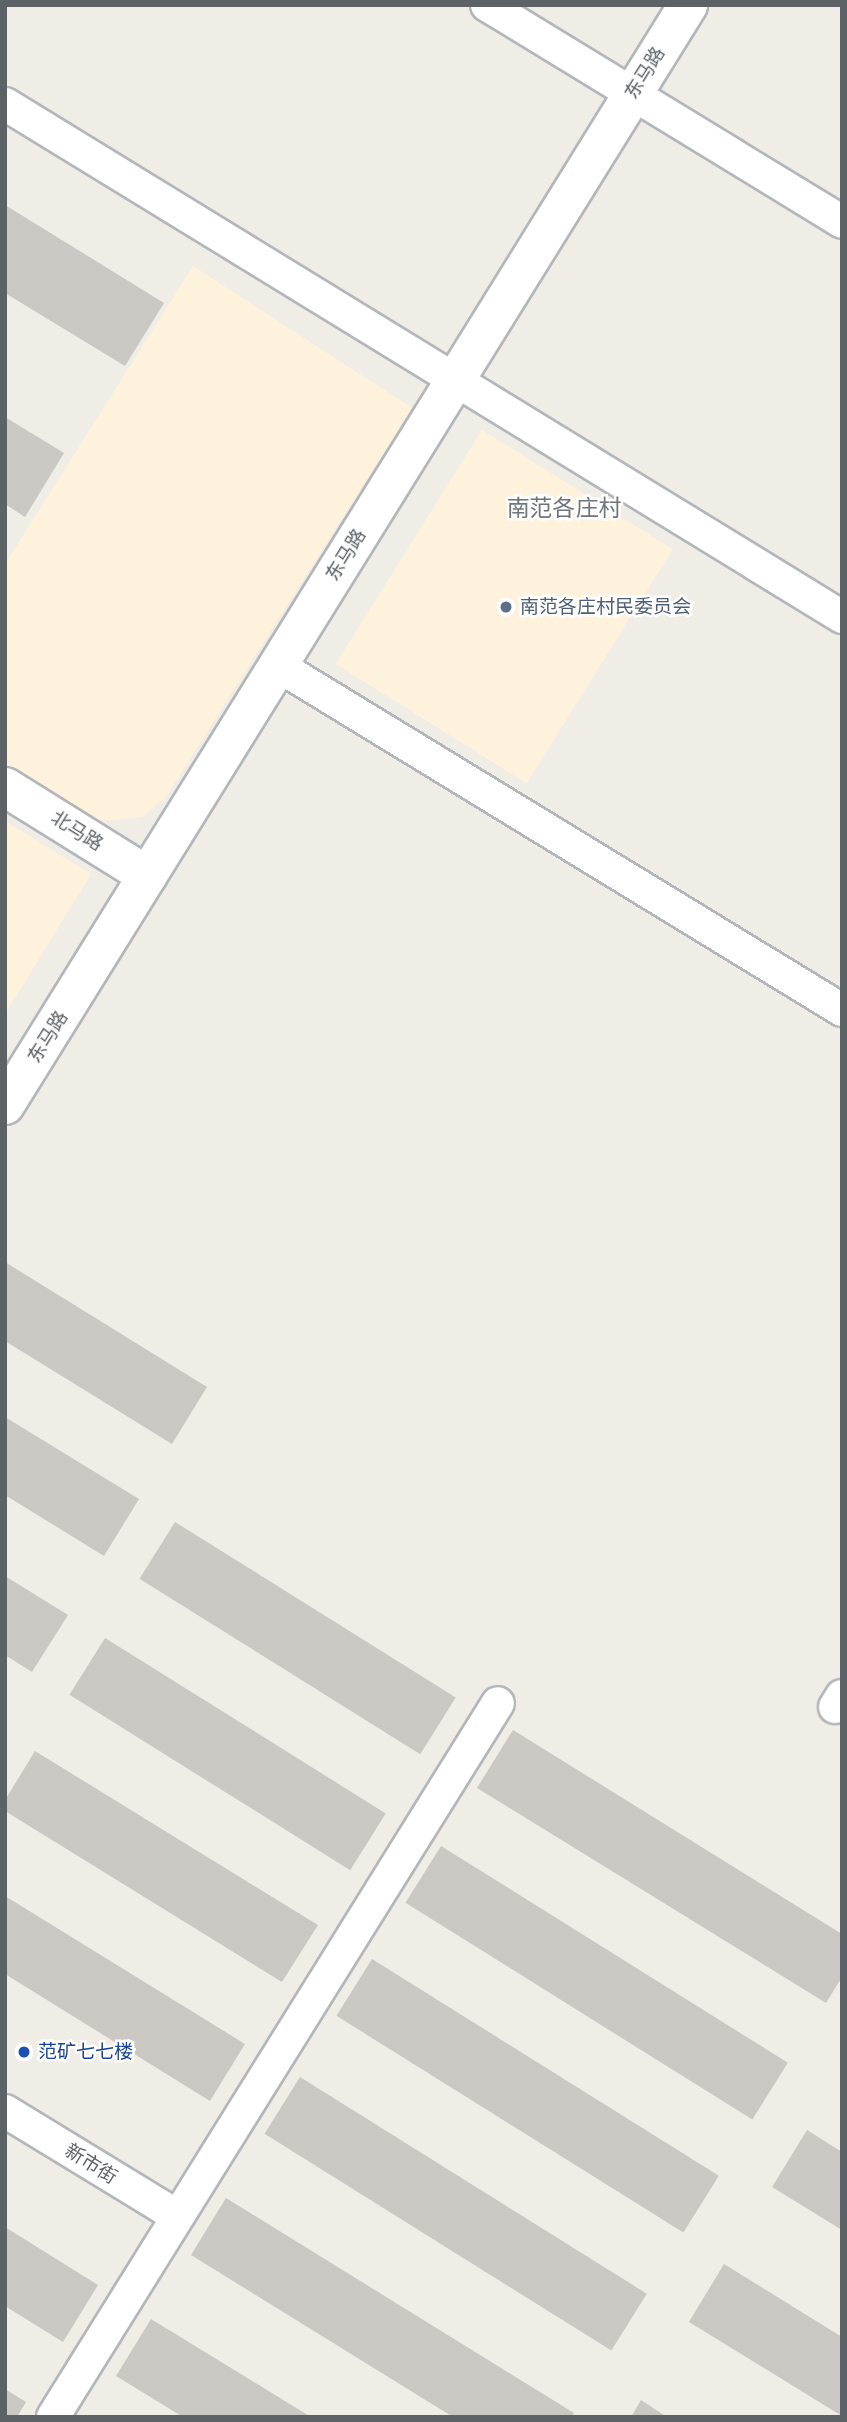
<!DOCTYPE html>
<html>
<head>
<meta charset="utf-8">
<style>
	body { margin:0 }
	#map { position:relative; width:847px; height:2422px; overflow:hidden; background:#f0ece6; font-family:Raleway,"Noto Sans SC",sans-serif }
	div>[style] { position:absolute }
	.commercial>* { inset:0; background:#fef2dc; transform-origin:0 0 }
	.building>* { inset:0; background:#cbc7c3; transform-origin:0 0 }
	.roads { filter:drop-shadow(2px 0 #b3b7bb) drop-shadow(-2px 0 #b3b7bb) drop-shadow(0 2px #b3b7bb) drop-shadow(0 -2px #b3b7bb) }
	.street>* { height:32px; margin:-16px; padding:0 16px; transform-origin:16px; border-radius:16px; background:#fff }
	.secondary>* { height:38px; margin:-19px; padding:0 19px; transform-origin:19px; border-radius:19px; background:#fff }
	.dots>* { width:19px; height:19px; translate:-50% -50%; box-sizing:border-box; border:4px solid #fff; border-radius:50% }
	span { translate:-50% -50%; white-space:nowrap; text-align:center; line-height:1.15; -webkit-text-stroke:5px #fff; paint-order:stroke }
	.street-label { font-size:19px; color:#5d6266 }
	.service-label { font-size:19px; color:#4e5e75 }
	.left { translate:0 -50%; text-align:left }
	.transit-label { font-size:19px; color:#164399 }
	.quarter-label { font-size:23px; color:#6e7578 }
	.frame { position:absolute; inset:0; border:7px solid #5d6266; pointer-events:none }
</style>
</head>
<body>
<div id="map">
	<div class="commercial">
		<div style="clip-path:polygon(193px 266px,412px 408px,165px 798px,142px 817px,106px 821px,91px 819px,5px 767px,5px 564px)"></div>
		<div style="left:482px;top:430px;width:225px;height:276px;rotate:32deg"></div>
		<div style="clip-path:polygon(5px 821px,91px 874px,5px 1014px)"></div>
	</div>
	<div class="building">
		<div style="clip-path:polygon(5px 205px,164px 303px,125px 366px,5px 293px)"></div>
		<div style="clip-path:polygon(5px 417px,64px 453px,25px 517px,5px 504px)"></div>
		<div style="clip-path:polygon(5px 1262px,207px 1387px,172px 1444px,5px 1341px)"></div>
		<div style="clip-path:polygon(5px 1417px,139px 1499px,104px 1556px,5px 1495px)"></div>
		<div style="left:175px;top:1522px;width:331px;height:67px;rotate:32deg"></div>
		<div style="clip-path:polygon(5px 1576px,68px 1615px,32px 1672px,5px 1655px)"></div>
		<div style="left:105px;top:1638px;width:331px;height:67px;rotate:32deg"></div>
		<div style="clip-path:polygon(513px 1730px,842px 1934px,842px 1977px,826px 2003px,477px 1788px)"></div>
		<div style="clip-path:polygon(35px 1751px,318px 1925px,282px 1982px,5px 1811px,5px 1800px)"></div>
		<div style="left:441px;top:1846px;width:409px;height:67px;rotate:32deg"></div>
		<div style="clip-path:polygon(5px 1896px,245px 2044px,210px 2101px,5px 1974px)"></div>
		<div style="left:372px;top:1959px;width:409px;height:67px;rotate:32deg"></div>
		<div style="left:300px;top:2077px;width:409px;height:67px;rotate:32deg"></div>
		<div style="clip-path:polygon(807px 2130px,842px 2152px,842px 2230px,772px 2187px)"></div>
		<div style="clip-path:polygon(226px 2198px,574px 2413px,572px 2417px,453px 2417px,191px 2255px)"></div>
		<div style="clip-path:polygon(5px 2227px,98px 2285px,63px 2342px,5px 2306px)"></div>
		<div style="clip-path:polygon(724px 2264px,842px 2337px,842px 2416px,689px 2322px)"></div>
		<div style="clip-path:polygon(151px 2319px,311px 2417px,183px 2417px,116px 2376px)"></div>
		<div style="clip-path:polygon(5px 2389px,26px 2402px,17px 2417px,5px 2417px)"></div>
		<div style="clip-path:polygon(641px 2400px,667px 2417px,631px 2417px)"></div>
	</div>
	<div class="roads">
		<div class="street">
			<div style="left:487px;top:5px;width:416px;rotate:31.4deg"></div>
			<div style="left:5px;top:104px;width:982px;rotate:31.5deg"></div>
			<div style="left:277px;top:665px;width:662px;rotate:31.41deg"></div>
			<div style="left:835px;top:1707px;width:13px;rotate:-58deg"></div>
			<div style="left:5px;top:2111px;width:202px;rotate:31.4deg"></div>
			<div style="left:53px;top:2417px;width:841px;rotate:-58.07deg"></div>
		</div>
		<div class="secondary">
			<div style="left:5px;top:787px;width:168px;rotate:31.9deg"></div>
			<div style="left:5px;top:1105px;width:1295px;rotate:-58.16deg"></div>
		</div>
	</div>
	<div class="dots">
		<div style="left:506px;top:607px;background:#5c6f8a"></div>
		<div style="left:24px;top:2052px;background:#1a4fb4"></div>
	</div>
	<div class="street-label">
		<span style="left:645px;top:73px;rotate:-58deg">东马路</span>
		<span style="left:346px;top:555px;rotate:-58deg">东马路</span>
		<span style="left:77px;top:831px;rotate:32deg">北马路</span>
		<span style="left:48px;top:1037px;rotate:-58deg">东马路</span>
		<span style="left:91px;top:2164px;rotate:32deg">新市街</span>
	</div>
	<div class="service-label">
		<span class="left" style="left:520px;top:607px">南范各庄村民委员会</span>
	</div>
	<div class="transit-label">
		<span class="left" style="left:38px;top:2052px">范矿七七楼</span>
	</div>
	<div class="quarter-label">
		<span style="left:564px;top:508px">南范各庄村</span>
	</div>
	<div class="frame"></div>
</div>
</body>
</html>
